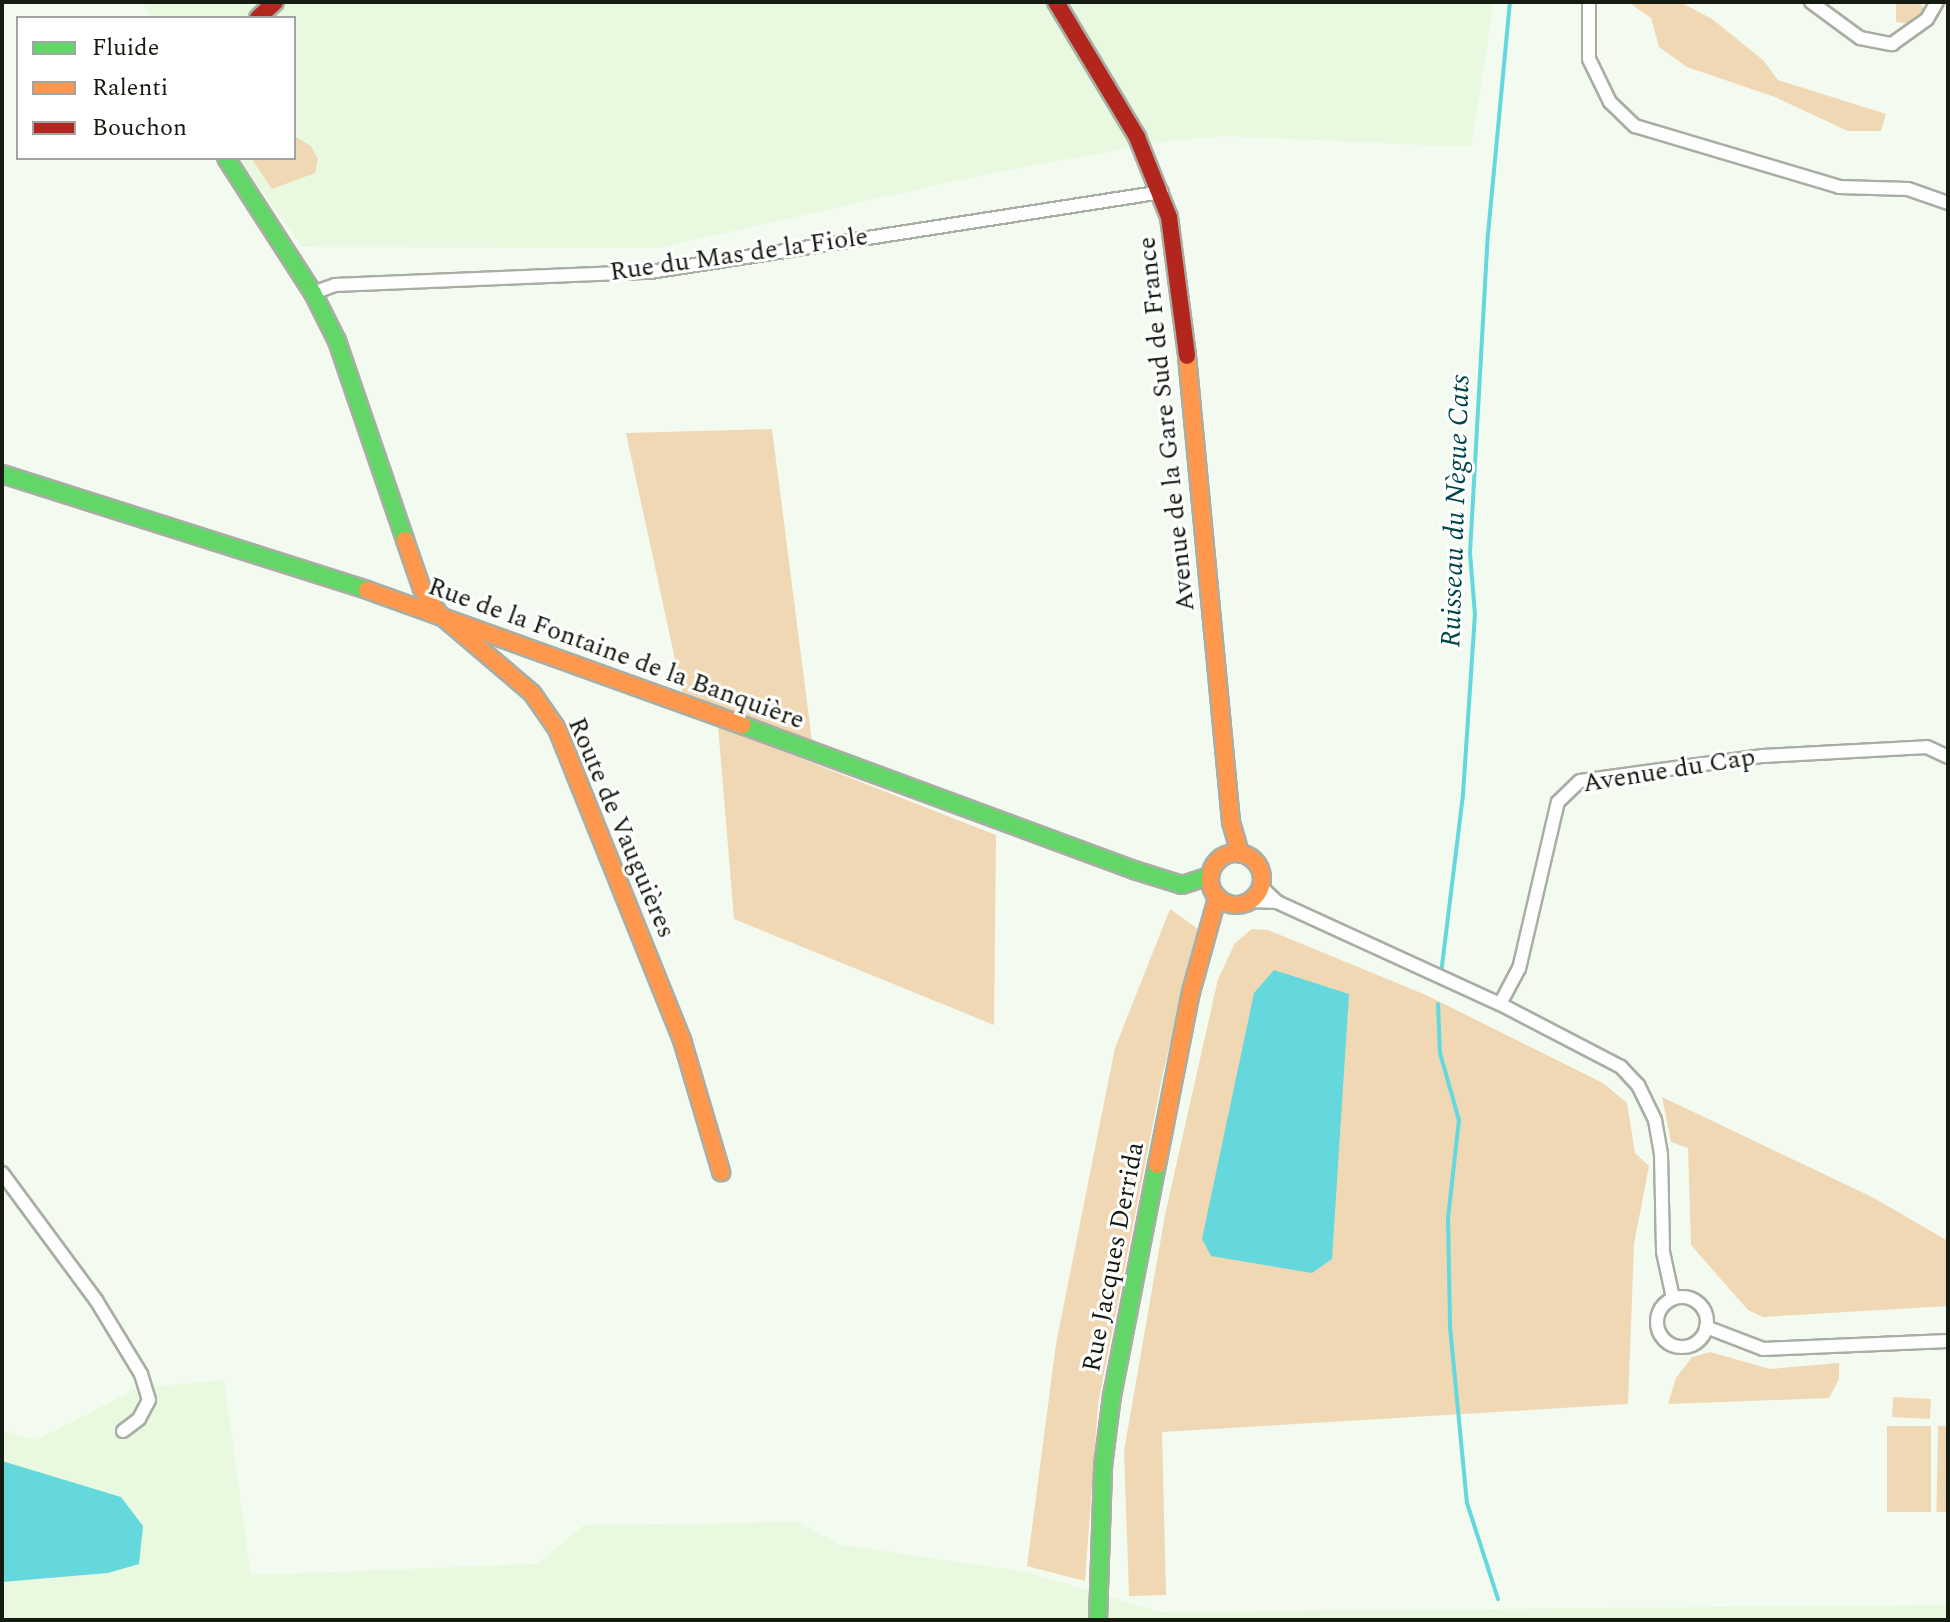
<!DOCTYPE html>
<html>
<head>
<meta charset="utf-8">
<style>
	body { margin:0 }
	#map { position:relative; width:1950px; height:1622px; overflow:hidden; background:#f3faf0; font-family:Spectral,serif }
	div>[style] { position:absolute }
	.built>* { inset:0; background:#e8f9e0 }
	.green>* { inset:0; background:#f0d8b5; transform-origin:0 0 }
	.water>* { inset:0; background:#64d8dc }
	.stream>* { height:4px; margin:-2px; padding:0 2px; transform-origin:2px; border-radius:2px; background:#64d8dc }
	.roads { filter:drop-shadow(2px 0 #a8aea4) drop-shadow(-2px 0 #a8aea4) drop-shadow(0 2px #a8aea4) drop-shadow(0 -2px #a8aea4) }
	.street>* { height:12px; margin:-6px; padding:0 6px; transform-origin:6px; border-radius:6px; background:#fdfefd }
	.street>.ring { margin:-6px; padding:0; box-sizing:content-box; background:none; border:12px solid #fdfefd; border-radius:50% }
	.fast>* { height:16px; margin:-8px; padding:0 8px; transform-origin:8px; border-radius:8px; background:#63d668 }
	.slow>* { height:16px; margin:-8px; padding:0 8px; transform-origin:8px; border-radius:8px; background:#ff974d }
	.slow>.ring { margin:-8px; padding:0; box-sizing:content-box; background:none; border:16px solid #ff974d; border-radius:50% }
	.jam>* { height:16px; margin:-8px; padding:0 8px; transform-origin:8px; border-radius:8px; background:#b3261e }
	span { translate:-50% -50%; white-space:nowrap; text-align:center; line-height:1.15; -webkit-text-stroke:6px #fff; paint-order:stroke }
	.street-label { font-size:26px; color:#141b11 }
	.water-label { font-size:28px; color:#004649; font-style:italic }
	.frame { position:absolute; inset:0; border:4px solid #141b11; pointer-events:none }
	.legend { position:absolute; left:16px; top:16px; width:280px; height:144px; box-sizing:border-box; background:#fff; border:2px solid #a1a4a0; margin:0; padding:10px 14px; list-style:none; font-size:24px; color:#141b11 }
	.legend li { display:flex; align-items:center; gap:16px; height:40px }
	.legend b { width:40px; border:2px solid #a1a4a0 }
</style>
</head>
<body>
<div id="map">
	<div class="built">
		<div style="clip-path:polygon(141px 2px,1494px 2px,1471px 147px,1223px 136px,1167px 141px,986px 174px,658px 248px,302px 247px,239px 158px,294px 158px,294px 18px,151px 18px)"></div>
		<div style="clip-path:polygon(224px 1380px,251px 1575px,537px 1564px,584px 1525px,797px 1522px,841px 1545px,1026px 1572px,1160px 1612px,1948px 1605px,1948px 1620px,2px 1620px,2px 1430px,37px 1440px,138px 1388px)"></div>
	</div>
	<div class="green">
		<div style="clip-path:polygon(1628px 2px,1680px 2px,1712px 19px,1763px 60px,1778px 80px,1886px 114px,1881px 131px,1848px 131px,1775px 97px,1687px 67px,1659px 47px,1651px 18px)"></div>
		<div style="clip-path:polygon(1896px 2px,1919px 2px,1924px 8px,1912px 24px,1896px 22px)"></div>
		<div style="clip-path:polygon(294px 136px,311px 146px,318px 159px,315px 173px,272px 189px,251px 158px,294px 158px)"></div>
		<div style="clip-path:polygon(772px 429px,813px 749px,684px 701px,626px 433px)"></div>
		<div style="clip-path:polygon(718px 726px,996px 835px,994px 1025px,734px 919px)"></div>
		<div style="clip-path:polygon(1170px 909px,1198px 929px,1163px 1073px,1098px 1404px,1085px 1581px,1027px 1566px,1056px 1344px,1115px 1048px)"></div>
		<div style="clip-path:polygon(1252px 929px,1268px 930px,1426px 995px,1603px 1083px,1627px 1103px,1635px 1153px,1649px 1166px,1634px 1244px,1628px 1404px,1162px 1432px,1166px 1595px,1129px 1596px,1124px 1451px,1165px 1215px,1218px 979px,1235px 943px)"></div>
		<div style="clip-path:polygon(1662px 1097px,1874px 1198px,1948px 1241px,1948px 1306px,1763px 1317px,1748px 1310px,1691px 1245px,1688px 1148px,1671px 1142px)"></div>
		<div style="clip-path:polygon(1710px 1352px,1770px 1369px,1839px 1363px,1839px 1379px,1829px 1398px,1668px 1404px,1676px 1378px,1692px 1357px)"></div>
		<div style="left:1931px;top:1399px;width:20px;height:38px;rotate:93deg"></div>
		<div style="left:1887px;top:1426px;width:44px;height:86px"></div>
		<div style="left:1948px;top:1426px;width:86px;height:10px;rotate:91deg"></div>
	</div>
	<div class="water">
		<div style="clip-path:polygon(1274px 970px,1349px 994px,1332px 1259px,1312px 1273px,1211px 1256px,1202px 1239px,1254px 993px)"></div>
		<div style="clip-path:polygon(2px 1461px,121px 1497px,143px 1526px,139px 1564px,108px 1573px,2px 1582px)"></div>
	</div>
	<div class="stream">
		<div style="left:1441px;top:974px;width:181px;rotate:-83deg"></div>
		<div style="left:1463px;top:794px;width:179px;rotate:-86.2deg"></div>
		<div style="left:1475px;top:615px;width:62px;rotate:-94.6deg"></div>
		<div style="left:1470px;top:553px;width:320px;rotate:-86.8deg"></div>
		<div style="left:1488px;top:234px;width:233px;rotate:-84.6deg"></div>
		<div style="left:1438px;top:1004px;width:49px;rotate:87.7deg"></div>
		<div style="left:1440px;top:1053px;width:70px;rotate:74.2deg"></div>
		<div style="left:1459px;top:1120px;width:99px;rotate:96.4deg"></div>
		<div style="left:1448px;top:1218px;width:109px;rotate:88.9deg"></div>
		<div style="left:1450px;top:1327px;width:177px;rotate:84.5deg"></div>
		<div style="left:1467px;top:1503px;width:101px;rotate:72.1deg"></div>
	</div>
	<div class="roads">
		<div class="street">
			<div style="left:1589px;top:2px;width:57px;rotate:90deg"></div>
			<div style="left:1589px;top:59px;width:48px;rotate:64deg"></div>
			<div style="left:1610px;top:102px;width:35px;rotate:44deg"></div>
			<div style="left:1635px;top:126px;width:213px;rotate:16.6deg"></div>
			<div style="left:1839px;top:187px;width:69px;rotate:1.7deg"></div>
			<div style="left:1908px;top:189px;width:42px;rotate:19.3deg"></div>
			<div style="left:1811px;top:2px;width:61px;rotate:36.3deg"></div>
			<div style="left:1860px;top:38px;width:33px;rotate:11deg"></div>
			<div style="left:1892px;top:44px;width:43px;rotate:-35.5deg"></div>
			<div style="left:1927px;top:19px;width:20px;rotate:-60deg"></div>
			<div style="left:313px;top:293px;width:23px;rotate:-20deg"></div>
			<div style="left:335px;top:285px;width:315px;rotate:-2.4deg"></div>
			<div style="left:650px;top:272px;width:518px;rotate:-8.88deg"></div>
			<div style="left:1261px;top:887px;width:22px;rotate:43deg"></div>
			<div style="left:1277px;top:902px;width:245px;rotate:24.6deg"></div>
			<div style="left:1500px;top:1004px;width:136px;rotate:27.5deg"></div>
			<div style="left:1621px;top:1067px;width:25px;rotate:47deg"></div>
			<div style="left:1638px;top:1085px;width:39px;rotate:64deg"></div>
			<div style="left:1655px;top:1120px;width:35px;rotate:80deg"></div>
			<div style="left:1661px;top:1154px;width:98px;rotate:88.8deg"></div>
			<div style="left:1663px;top:1252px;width:47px;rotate:77.7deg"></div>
			<div style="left:1251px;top:901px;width:26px;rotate:2deg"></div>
			<div style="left:1500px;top:1004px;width:40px;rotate:-62deg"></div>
			<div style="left:1519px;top:969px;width:171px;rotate:-76.9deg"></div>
			<div style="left:1558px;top:802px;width:30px;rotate:-44deg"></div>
			<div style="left:1580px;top:781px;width:185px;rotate:-7.8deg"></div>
			<div style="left:1763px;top:756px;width:164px;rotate:-3.1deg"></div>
			<div style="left:1927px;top:747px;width:23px;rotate:25deg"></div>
			<div style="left:2px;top:1173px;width:158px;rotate:53.5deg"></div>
			<div style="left:96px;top:1300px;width:87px;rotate:58.7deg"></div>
			<div style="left:141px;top:1374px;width:27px;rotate:73deg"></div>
			<div style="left:149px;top:1400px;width:21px;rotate:118deg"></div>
			<div style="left:139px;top:1419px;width:20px;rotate:143deg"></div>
			<div class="ring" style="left:1657px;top:1297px;width:38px;height:38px"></div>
			<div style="left:1706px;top:1327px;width:61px;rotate:21.1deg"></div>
			<div style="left:1763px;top:1349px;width:185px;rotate:-2.5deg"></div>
		</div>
		<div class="fast">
			<div style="left:226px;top:158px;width:161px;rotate:57.2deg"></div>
			<div style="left:313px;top:293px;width:54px;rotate:63.4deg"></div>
			<div style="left:337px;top:341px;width:210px;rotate:71.1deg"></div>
			<div style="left:2px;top:474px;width:383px;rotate:17.6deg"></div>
			<div style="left:742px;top:725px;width:418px;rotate:20.3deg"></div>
			<div style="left:1134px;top:870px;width:50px;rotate:17.4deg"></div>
			<div style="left:1182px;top:885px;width:29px;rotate:-18deg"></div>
			<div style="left:1098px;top:1620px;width:154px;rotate:-88.1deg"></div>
			<div style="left:1103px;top:1466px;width:71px;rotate:-82.7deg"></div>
			<div style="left:1112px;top:1396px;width:235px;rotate:-79deg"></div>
		</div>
		<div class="slow">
			<div style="left:1187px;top:356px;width:468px;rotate:84.6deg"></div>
			<div style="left:1231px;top:822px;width:33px;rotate:74deg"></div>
			<div style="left:405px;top:540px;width:52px;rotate:70.9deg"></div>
			<div style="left:422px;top:589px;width:29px;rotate:56deg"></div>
			<div style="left:438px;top:613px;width:123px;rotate:40.4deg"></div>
			<div style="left:532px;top:693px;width:44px;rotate:55.2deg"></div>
			<div style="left:557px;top:729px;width:335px;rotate:68.1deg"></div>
			<div style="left:682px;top:1040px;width:138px;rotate:73.5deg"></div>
			<div style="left:367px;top:590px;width:399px;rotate:19.8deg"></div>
			<div class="ring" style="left:1210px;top:853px;width:36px;height:36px"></div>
			<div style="left:1157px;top:1165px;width:176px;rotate:-78.9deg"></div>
			<div style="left:1191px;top:992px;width:98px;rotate:-74.5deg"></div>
		</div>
		<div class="jam">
			<div style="left:1056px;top:2px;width:157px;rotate:59deg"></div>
			<div style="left:1137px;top:137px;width:86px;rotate:68.2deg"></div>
			<div style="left:1169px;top:217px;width:140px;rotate:82.6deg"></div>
			<div style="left:258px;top:18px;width:23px;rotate:-43deg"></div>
		</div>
	</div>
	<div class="street-label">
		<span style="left:739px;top:255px;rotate:-8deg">Rue du Mas de la Fiole</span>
		<span style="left:1167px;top:424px;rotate:-96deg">Avenue de la Gare Sud de France</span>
		<span style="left:616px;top:654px;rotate:20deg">Rue de la Fontaine de la Banquière</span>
		<span style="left:1669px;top:771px;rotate:-9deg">Avenue du Cap</span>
		<span style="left:621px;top:828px;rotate:67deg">Route de Vauguières</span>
		<span style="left:1114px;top:1257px;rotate:-79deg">Rue Jacques Derrida</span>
	</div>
	<div class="water-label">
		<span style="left:1456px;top:511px;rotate:-88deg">Ruisseau du Nègue Cats</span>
	</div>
	<div class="frame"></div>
	<ul class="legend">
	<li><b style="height:10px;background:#63d668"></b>Fluide</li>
	<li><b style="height:10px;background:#ff974d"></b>Ralenti</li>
	<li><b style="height:10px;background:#b3261e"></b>Bouchon</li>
	</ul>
</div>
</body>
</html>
